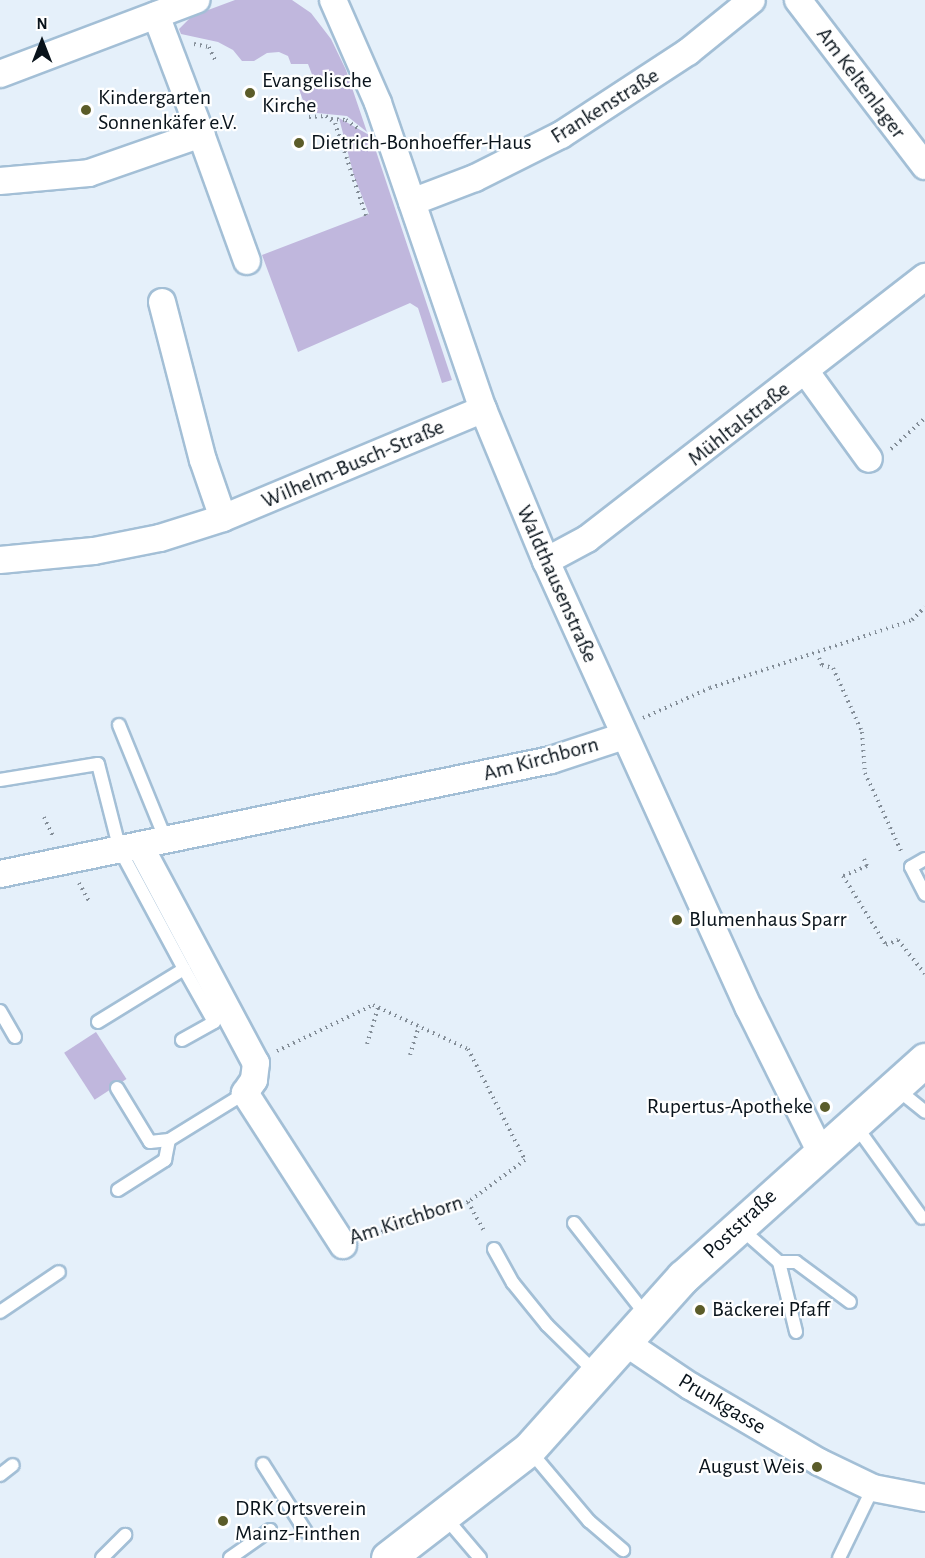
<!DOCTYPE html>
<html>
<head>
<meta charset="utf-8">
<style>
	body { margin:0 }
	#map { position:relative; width:925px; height:1558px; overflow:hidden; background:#e5f0fa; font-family:"Alegreya Sans",sans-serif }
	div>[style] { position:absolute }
	.green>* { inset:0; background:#c0b7dd; transform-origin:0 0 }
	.path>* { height:4px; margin-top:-2px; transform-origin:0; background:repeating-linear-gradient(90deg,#838d97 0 1.5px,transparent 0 6px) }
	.roads { filter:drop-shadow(2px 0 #a3bfd6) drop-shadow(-2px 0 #a3bfd6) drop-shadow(0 2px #a3bfd6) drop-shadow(0 -2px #a3bfd6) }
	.service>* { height:12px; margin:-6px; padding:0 6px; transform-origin:6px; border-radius:6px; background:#fff }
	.minor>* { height:26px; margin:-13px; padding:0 13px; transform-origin:13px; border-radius:13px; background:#fff }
	.secondary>* { height:33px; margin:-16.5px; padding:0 16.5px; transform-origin:16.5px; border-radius:16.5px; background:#fff }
	.dots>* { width:16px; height:16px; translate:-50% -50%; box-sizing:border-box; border:3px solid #fff; border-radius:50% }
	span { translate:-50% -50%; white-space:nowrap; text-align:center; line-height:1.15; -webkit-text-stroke:4.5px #fff; paint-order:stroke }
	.poi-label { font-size:22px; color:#09131b }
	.left { translate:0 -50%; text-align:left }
	.right { translate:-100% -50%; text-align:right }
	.street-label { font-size:22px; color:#09131b }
	.north { position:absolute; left:12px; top:12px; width:60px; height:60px; -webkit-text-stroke:4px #fff; paint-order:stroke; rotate:0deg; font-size:16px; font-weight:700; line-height:24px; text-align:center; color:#09131b }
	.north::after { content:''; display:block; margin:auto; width:21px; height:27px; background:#09131b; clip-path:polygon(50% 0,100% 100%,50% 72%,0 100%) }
</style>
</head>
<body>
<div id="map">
	<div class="green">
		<div style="clip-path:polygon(235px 0,292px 0,311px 13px,331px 39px,346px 70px,367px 132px,347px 116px,307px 112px,299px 89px,313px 77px,308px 64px,291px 64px,288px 56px,279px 52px,267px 53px,254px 61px,242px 61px,233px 50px,218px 42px,181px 34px,179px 29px,192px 16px)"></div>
		<div style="clip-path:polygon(339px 118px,371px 136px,452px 380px,442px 383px,418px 308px,410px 303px,298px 352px,262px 255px,369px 214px,354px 176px)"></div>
		<div style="left:96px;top:1032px;width:56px;height:38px;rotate:57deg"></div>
	</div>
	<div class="path">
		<div style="left:194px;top:44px;width:15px;rotate:11deg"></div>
		<div style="left:209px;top:47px;width:17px;rotate:65deg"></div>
		<div style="left:309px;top:117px;width:17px;rotate:-3deg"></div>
		<div style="left:326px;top:116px;width:11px;rotate:38deg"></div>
		<div style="left:335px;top:123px;width:98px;rotate:71.6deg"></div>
		<div style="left:331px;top:119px;width:15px;rotate:4deg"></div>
		<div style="left:346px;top:120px;width:16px;rotate:35deg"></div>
		<div style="left:891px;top:449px;width:46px;rotate:-42.4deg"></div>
		<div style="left:819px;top:658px;width:8px;rotate:67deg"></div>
		<div style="left:822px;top:665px;width:11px;rotate:15deg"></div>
		<div style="left:833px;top:668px;width:70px;rotate:65.6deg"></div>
		<div style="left:862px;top:732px;width:41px;rotate:85.8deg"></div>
		<div style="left:865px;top:773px;width:86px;rotate:65.2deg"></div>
		<div style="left:643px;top:718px;width:73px;rotate:-24.1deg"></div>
		<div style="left:710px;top:688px;width:213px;rotate:-18.6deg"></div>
		<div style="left:912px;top:620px;width:18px;rotate:-45deg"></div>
		<div style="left:44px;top:817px;width:23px;rotate:65deg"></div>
		<div style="left:864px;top:859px;width:8px;rotate:67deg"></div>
		<div style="left:867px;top:866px;width:26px;rotate:157deg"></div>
		<div style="left:843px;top:876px;width:81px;rotate:58.1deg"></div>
		<div style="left:886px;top:945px;width:13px;rotate:-23deg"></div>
		<div style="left:898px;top:940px;width:43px;rotate:51.5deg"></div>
		<div style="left:79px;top:883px;width:23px;rotate:61deg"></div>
		<div style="left:367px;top:1044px;width:39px;rotate:-73deg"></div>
		<div style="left:277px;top:1051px;width:106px;rotate:-25.6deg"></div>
		<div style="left:373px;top:1005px;width:105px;rotate:24.9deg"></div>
		<div style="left:468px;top:1049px;width:125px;rotate:62.8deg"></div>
		<div style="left:525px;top:1160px;width:71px;rotate:143.6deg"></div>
		<div style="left:468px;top:1202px;width:108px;rotate:161.1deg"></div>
		<div style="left:410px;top:1055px;width:30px;rotate:-73deg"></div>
		<div style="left:468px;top:1202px;width:35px;rotate:61deg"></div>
	</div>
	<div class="roads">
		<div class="service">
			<div style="left:119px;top:725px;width:124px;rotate:67.8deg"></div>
			<div style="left:0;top:780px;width:99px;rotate:-9.3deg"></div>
			<div style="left:98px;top:764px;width:89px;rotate:75.7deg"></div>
			<div style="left:120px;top:850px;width:135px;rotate:61.7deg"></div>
			<div style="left:184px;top:969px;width:101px;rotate:148.4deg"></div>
			<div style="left:925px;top:859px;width:16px;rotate:150deg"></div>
			<div style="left:911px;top:867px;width:31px;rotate:63deg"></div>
			<div style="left:0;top:1011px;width:30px;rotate:60deg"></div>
			<div style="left:182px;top:1040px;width:37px;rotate:-29deg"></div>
			<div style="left:214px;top:1022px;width:61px;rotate:-119.5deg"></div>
			<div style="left:117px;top:1088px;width:63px;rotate:58.6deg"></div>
			<div style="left:150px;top:1142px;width:19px;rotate:-6deg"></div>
			<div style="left:897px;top:1089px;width:36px;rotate:39deg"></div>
			<div style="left:856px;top:1126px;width:113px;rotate:54.3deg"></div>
			<div style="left:118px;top:1190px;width:56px;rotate:-32.6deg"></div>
			<div style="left:165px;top:1160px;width:20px;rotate:-79deg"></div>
			<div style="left:169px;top:1140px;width:89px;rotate:-31.7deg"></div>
			<div style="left:574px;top:1223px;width:118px;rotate:51.9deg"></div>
			<div style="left:739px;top:1227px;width:53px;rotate:41.2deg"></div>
			<div style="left:779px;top:1262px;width:72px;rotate:76.3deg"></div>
			<div style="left:494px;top:1249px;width:39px;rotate:61deg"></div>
			<div style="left:513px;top:1283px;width:54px;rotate:51deg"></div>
			<div style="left:547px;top:1325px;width:67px;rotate:44.4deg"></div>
			<div style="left:779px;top:1262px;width:17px"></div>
			<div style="left:796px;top:1262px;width:67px;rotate:36.5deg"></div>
			<div style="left:0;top:1312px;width:71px;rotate:-34.1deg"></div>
			<div style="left:530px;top:1451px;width:92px;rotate:49.9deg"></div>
			<div style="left:589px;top:1521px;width:45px;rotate:40.5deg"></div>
			<div style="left:263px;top:1464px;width:80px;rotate:57.7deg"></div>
			<div style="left:0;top:1475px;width:16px;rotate:-38deg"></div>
			<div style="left:445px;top:1517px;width:54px;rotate:49.5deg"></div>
			<div style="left:102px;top:1558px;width:33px;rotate:-45deg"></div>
			<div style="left:230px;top:1558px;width:49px;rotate:-35deg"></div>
			<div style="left:839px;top:1558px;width:78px;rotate:-64.1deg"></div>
		</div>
		<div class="minor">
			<div style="left:333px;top:0;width:112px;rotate:66.4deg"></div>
			<div style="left:378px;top:103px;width:324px;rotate:71.1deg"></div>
			<div style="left:483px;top:409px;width:165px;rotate:67.5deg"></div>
			<div style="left:546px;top:561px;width:491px;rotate:65.6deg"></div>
			<div style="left:749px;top:1008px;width:160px;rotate:63.6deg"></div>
			<div style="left:798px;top:0;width:209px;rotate:52.6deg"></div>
			<div style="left:0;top:74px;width:210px;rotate:-20.7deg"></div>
			<div style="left:201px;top:134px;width:135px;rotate:70.1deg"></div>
			<div style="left:0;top:181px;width:89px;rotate:-5.1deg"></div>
			<div style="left:89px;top:173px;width:119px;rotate:-19.2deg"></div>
			<div style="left:201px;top:134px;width:127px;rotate:-110.7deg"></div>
			<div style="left:412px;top:202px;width:67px;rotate:-20.9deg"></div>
			<div style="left:475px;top:178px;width:96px;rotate:-26.6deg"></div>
			<div style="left:561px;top:135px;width:152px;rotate:-33.2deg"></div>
			<div style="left:688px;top:52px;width:82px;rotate:-39.1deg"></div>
			<div style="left:162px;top:302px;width:163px;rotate:75.5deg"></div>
			<div style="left:203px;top:460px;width:61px;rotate:71deg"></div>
			<div style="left:806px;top:372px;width:107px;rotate:54.1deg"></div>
			<div style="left:0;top:560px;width:94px;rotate:-5.5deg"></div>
			<div style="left:94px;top:551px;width:67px;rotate:-11.1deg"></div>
			<div style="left:160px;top:538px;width:66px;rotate:-17.6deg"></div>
			<div style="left:223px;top:518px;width:282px;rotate:-22.7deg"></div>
			<div style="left:546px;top:561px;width:47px;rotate:-28.2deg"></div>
			<div style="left:587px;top:539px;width:428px;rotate:-37.8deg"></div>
			<div style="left:140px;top:846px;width:246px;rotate:61.9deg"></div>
			<div style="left:256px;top:1063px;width:17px;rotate:97deg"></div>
			<div style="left:254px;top:1080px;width:16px;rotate:125deg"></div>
			<div style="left:245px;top:1093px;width:181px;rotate:57.2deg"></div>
			<div style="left:0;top:874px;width:563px;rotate:-11.69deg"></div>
			<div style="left:551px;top:760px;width:77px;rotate:-18.2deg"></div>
			<div style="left:623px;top:1341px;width:81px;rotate:33.9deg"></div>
			<div style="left:690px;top:1386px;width:150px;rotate:30.5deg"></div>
			<div style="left:819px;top:1462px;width:60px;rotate:25.7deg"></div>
			<div style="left:873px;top:1488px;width:53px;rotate:10.9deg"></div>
		</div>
		<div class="secondary">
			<div style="left:388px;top:1558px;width:178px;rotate:-37.7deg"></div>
			<div style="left:529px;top:1449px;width:231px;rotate:-48.2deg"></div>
			<div style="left:683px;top:1277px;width:325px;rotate:-41.9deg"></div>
		</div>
	</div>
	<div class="dots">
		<div style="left:250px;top:93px;background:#5b5c29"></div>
		<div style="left:86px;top:110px;background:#5b5c29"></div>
		<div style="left:299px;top:143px;background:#5b5c29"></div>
		<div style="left:677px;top:920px;background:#5b5c29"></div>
		<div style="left:825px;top:1107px;background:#5b5c29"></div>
		<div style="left:700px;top:1310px;background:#5b5c29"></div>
		<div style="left:817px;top:1467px;background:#5b5c29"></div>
		<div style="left:223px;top:1521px;background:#5b5c29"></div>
	</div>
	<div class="poi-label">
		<span class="left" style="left:262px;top:93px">Evangelische<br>Kirche</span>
		<span class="left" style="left:98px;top:110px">Kindergarten<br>Sonnenkäfer e.V.</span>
		<span class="left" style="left:311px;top:143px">Dietrich-Bonhoeffer-Haus</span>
		<span class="left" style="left:689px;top:920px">Blumenhaus Sparr</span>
		<span class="right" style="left:813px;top:1107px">Rupertus-Apotheke</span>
		<span class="left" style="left:712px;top:1310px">Bäckerei Pfaff</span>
		<span class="right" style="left:805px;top:1467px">August Weis</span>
		<span class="left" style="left:235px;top:1521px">DRK Ortsverein<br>Mainz-Finthen</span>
	</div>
	<div class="street-label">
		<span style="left:861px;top:83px;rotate:53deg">Am Keltenlager</span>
		<span style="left:605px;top:106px;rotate:-32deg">Frankenstraße</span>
		<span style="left:739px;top:424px;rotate:-38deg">Mühltalstraße</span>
		<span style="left:353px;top:464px;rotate:-23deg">Wilhelm-Busch-Straße</span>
		<span style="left:557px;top:584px;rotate:66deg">Waldthausenstraße</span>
		<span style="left:541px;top:759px;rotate:-15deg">Am Kirchborn</span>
		<span style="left:406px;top:1220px;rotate:-18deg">Am Kirchborn</span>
		<span style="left:740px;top:1224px;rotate:-43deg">Poststraße</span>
		<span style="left:722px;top:1404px;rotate:31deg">Prunkgasse</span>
	</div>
	<div class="north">N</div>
</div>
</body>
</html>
